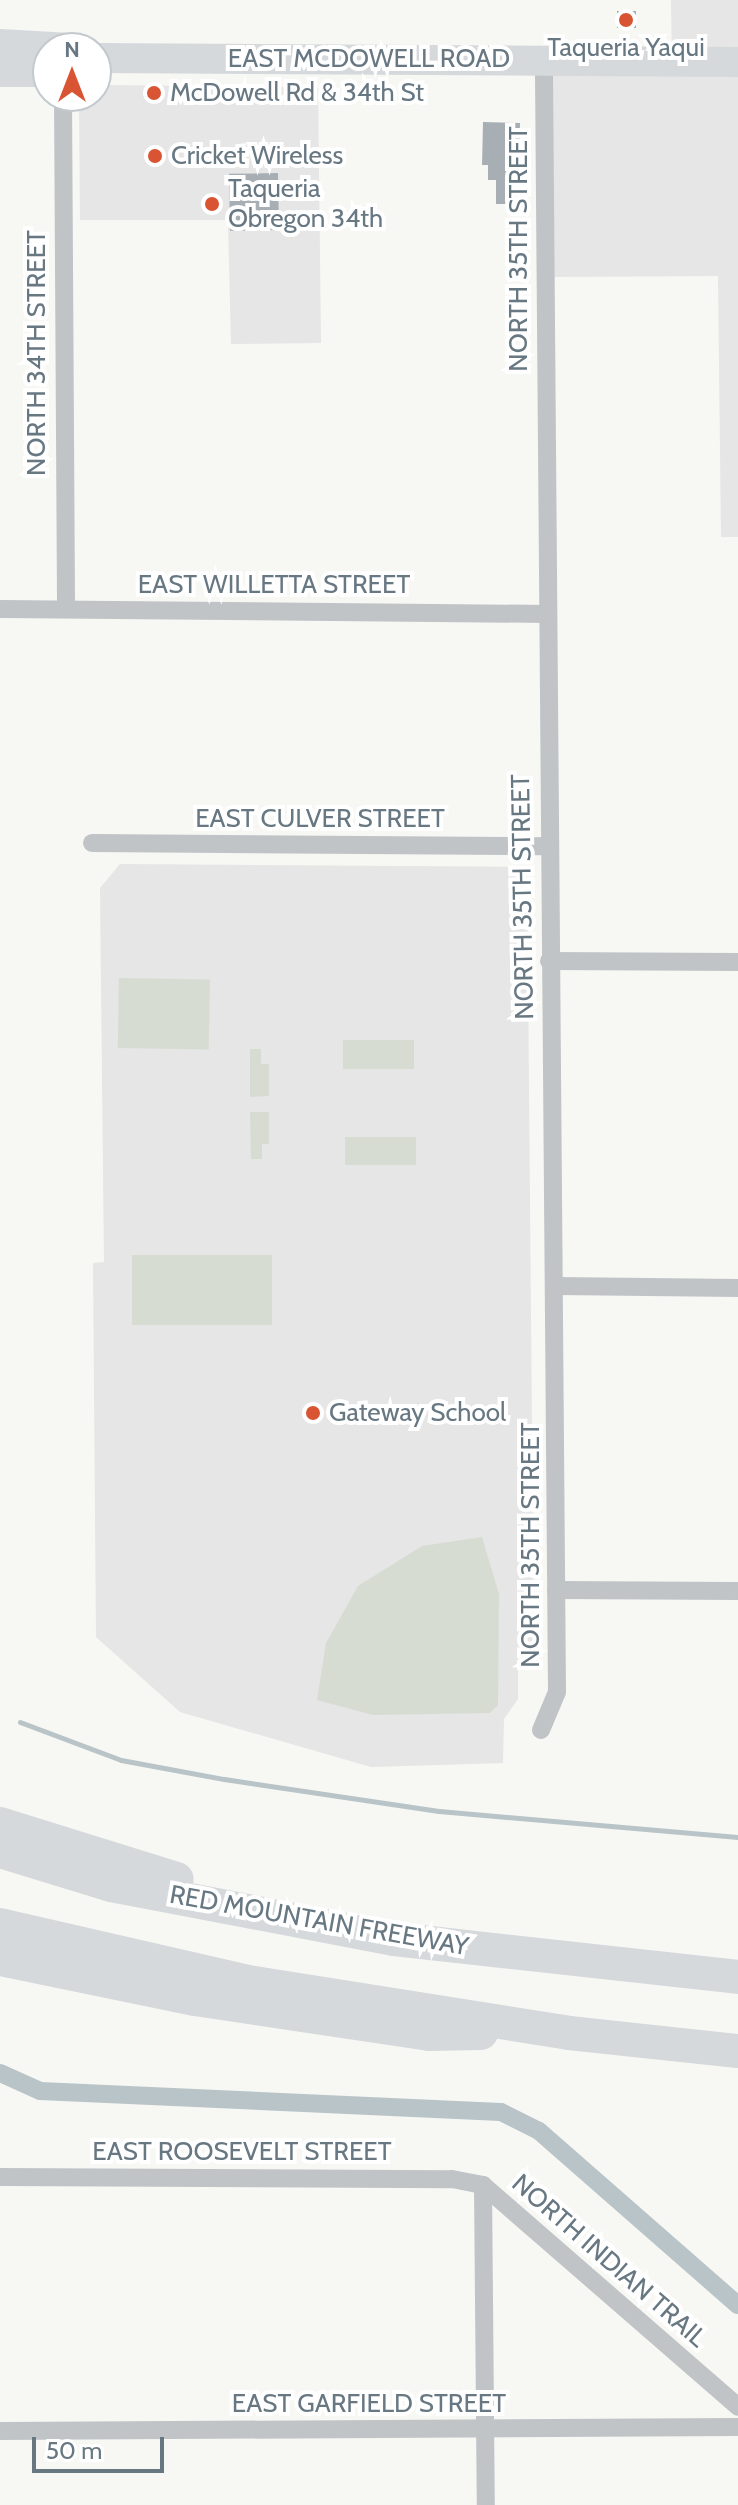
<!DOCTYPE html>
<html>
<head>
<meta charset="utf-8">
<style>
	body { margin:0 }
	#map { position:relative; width:738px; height:2505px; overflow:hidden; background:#f7f7f4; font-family:Cabin,sans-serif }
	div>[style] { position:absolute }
	.built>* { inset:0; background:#e5e6e5 }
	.green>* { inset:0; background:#d7dcd3; transform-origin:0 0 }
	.stream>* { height:5px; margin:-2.5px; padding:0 2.5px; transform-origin:2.5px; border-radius:2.5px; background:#b8c4c7 }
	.canal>* { height:18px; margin:-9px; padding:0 9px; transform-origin:9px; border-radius:9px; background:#b8c4c7 }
	.building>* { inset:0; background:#a8afb4; transform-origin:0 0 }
	.minor>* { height:18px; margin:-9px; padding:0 9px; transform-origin:9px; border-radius:9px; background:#c0c4c7 }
	.primary>* { height:30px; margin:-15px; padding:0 15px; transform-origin:15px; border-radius:15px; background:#d5d9dc }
	.motorway>* { height:34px; margin:-17px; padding:0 17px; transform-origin:17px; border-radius:17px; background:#d5d9dc }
	.dots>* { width:22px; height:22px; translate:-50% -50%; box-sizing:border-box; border:4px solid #fff; border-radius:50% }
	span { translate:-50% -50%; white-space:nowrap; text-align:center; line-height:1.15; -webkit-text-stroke:8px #fff; paint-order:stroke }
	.poi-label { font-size:26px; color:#687883 }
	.left { translate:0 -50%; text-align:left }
	.street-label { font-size:26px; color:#687883 }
	.north { position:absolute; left:32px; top:32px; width:80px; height:80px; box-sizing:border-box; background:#fff; border:2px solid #c3c9cd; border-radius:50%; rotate:0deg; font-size:22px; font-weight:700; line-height:32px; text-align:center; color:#687883 }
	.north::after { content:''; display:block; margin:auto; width:28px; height:36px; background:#d85433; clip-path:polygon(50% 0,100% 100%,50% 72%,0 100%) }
	.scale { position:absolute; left:32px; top:2437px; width:132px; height:36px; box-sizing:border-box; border:4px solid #687883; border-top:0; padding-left:10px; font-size:24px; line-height:28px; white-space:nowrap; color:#687883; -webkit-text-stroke:6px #fff; paint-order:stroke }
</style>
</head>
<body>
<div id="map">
	<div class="built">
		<div style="clip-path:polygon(671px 0,738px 0,738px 537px,721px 537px,718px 276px,545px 277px,544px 60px,672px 62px)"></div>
		<div style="clip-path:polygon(96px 85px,318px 87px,321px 343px,231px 344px,228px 220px,80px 220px,79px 96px,96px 96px)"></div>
		<div style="clip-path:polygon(120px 864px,527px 867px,534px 1653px,518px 1654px,518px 1699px,504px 1719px,503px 1763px,371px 1767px,180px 1712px,96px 1637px,93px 1263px,104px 1262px,100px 888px)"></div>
	</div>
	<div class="green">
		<div style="left:119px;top:978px;width:91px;height:70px;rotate:1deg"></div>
		<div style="left:343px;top:1040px;width:71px;height:29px"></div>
		<div style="clip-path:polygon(250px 1049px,261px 1049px,261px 1064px,269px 1064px,269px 1096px,250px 1097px)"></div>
		<div style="clip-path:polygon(250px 1112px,269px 1112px,269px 1144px,262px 1144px,262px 1159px,251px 1159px)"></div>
		<div style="left:416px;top:1137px;width:28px;height:71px;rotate:90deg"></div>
		<div style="left:132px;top:1255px;width:140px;height:70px"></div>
		<div style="clip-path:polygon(482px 1537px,499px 1594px,498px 1705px,490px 1713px,373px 1715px,317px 1700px,326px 1643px,358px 1586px,422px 1546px)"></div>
	</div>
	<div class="stream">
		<div style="left:20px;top:1722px;width:108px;rotate:20.6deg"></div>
		<div style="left:121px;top:1760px;width:105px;rotate:10.5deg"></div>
		<div style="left:224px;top:1779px;width:217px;rotate:8.5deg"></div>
		<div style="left:439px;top:1811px;width:300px;rotate:5deg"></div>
	</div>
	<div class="canal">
		<div style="left:0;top:2073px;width:44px;rotate:24.2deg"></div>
		<div style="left:40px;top:2091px;width:461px;rotate:2.6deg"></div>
		<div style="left:501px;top:2112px;width:42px;rotate:26.6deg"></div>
		<div style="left:539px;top:2131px;width:264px;rotate:41.2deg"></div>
	</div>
	<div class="building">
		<div style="left:636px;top:11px;width:17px;height:19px;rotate:90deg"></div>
		<div style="clip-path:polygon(483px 122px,520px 123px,519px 204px,496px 204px,496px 180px,488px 180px,488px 165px,482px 165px)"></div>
		<div style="left:278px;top:173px;width:57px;height:49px;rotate:89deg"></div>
	</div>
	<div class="minor">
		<div style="left:63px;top:96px;width:513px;rotate:89.66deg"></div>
		<div style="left:0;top:609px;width:547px;rotate:0.52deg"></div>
		<div style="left:92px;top:843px;width:456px;rotate:0.4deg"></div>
		<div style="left:549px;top:961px;width:189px;rotate:0.3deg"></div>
		<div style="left:556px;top:1286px;width:182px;rotate:0.6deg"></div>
		<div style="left:556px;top:1590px;width:182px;rotate:0.3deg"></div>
		<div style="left:541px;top:1730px;width:41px;rotate:-67.2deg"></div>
		<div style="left:557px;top:1692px;width:1632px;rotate:-90.46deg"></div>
		<div style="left:0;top:2177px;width:452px;rotate:0.3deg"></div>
		<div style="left:452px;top:2179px;width:32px;rotate:11deg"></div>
		<div style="left:483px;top:2185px;width:338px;rotate:41deg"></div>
		<div style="left:483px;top:2185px;width:320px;rotate:89.5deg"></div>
		<div style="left:0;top:2431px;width:738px;rotate:-0.31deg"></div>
	</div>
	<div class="primary">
		<div style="left:0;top:44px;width:70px;rotate:3.3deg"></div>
		<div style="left:96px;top:58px;width:642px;rotate:0.36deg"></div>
		<div style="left:0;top:72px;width:48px"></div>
	</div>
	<div class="motorway">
		<div style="left:0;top:1824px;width:185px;rotate:17.3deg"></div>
		<div style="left:0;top:1851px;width:116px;rotate:17deg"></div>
		<div style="left:111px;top:1885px;width:288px;rotate:10.8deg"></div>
		<div style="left:394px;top:1939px;width:346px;rotate:6.3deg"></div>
		<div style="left:0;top:1925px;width:254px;rotate:12.9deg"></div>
		<div style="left:248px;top:1982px;width:325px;rotate:9deg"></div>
		<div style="left:569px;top:2033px;width:170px;rotate:6.1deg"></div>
		<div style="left:0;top:1959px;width:199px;rotate:11.6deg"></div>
		<div style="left:195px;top:1999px;width:237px;rotate:8.5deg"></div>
		<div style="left:429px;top:2034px;width:52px;rotate:-1.1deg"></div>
	</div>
	<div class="dots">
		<div style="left:626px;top:20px;background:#d85433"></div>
		<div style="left:154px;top:93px;background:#d85433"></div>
		<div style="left:155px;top:156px;background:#d85433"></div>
		<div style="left:212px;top:204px;background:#d85433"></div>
		<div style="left:313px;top:1413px;background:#d85433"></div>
	</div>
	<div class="poi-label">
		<span style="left:626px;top:48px">Taqueria Yaqui</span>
		<span class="left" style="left:170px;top:93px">McDowell Rd &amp; 34th St</span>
		<span class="left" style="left:171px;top:156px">Cricket Wireless</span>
		<span class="left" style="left:228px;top:204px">Taqueria<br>Obregon 34th</span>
		<span class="left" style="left:329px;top:1413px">Gateway School</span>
	</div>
	<div class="street-label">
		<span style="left:369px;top:59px">EAST MCDOWELL ROAD</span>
		<span style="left:519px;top:249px;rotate:-90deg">NORTH 35TH STREET</span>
		<span style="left:37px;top:353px;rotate:-90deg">NORTH 34TH STREET</span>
		<span style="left:274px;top:585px">EAST WILLETTA STREET</span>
		<span style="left:320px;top:819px">EAST CULVER STREET</span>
		<span style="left:523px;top:897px;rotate:-91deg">NORTH 35TH STREET</span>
		<span style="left:531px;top:1545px;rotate:-90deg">NORTH 35TH STREET</span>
		<span style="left:319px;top:1921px;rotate:10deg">RED MOUNTAIN FREEWAY</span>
		<span style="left:242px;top:2152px">EAST ROOSEVELT STREET</span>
		<span style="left:609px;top:2261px;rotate:41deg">NORTH INDIAN TRAIL</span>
		<span style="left:369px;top:2404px">EAST GARFIELD STREET</span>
	</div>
	<div class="north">N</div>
	<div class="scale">50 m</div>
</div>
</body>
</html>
